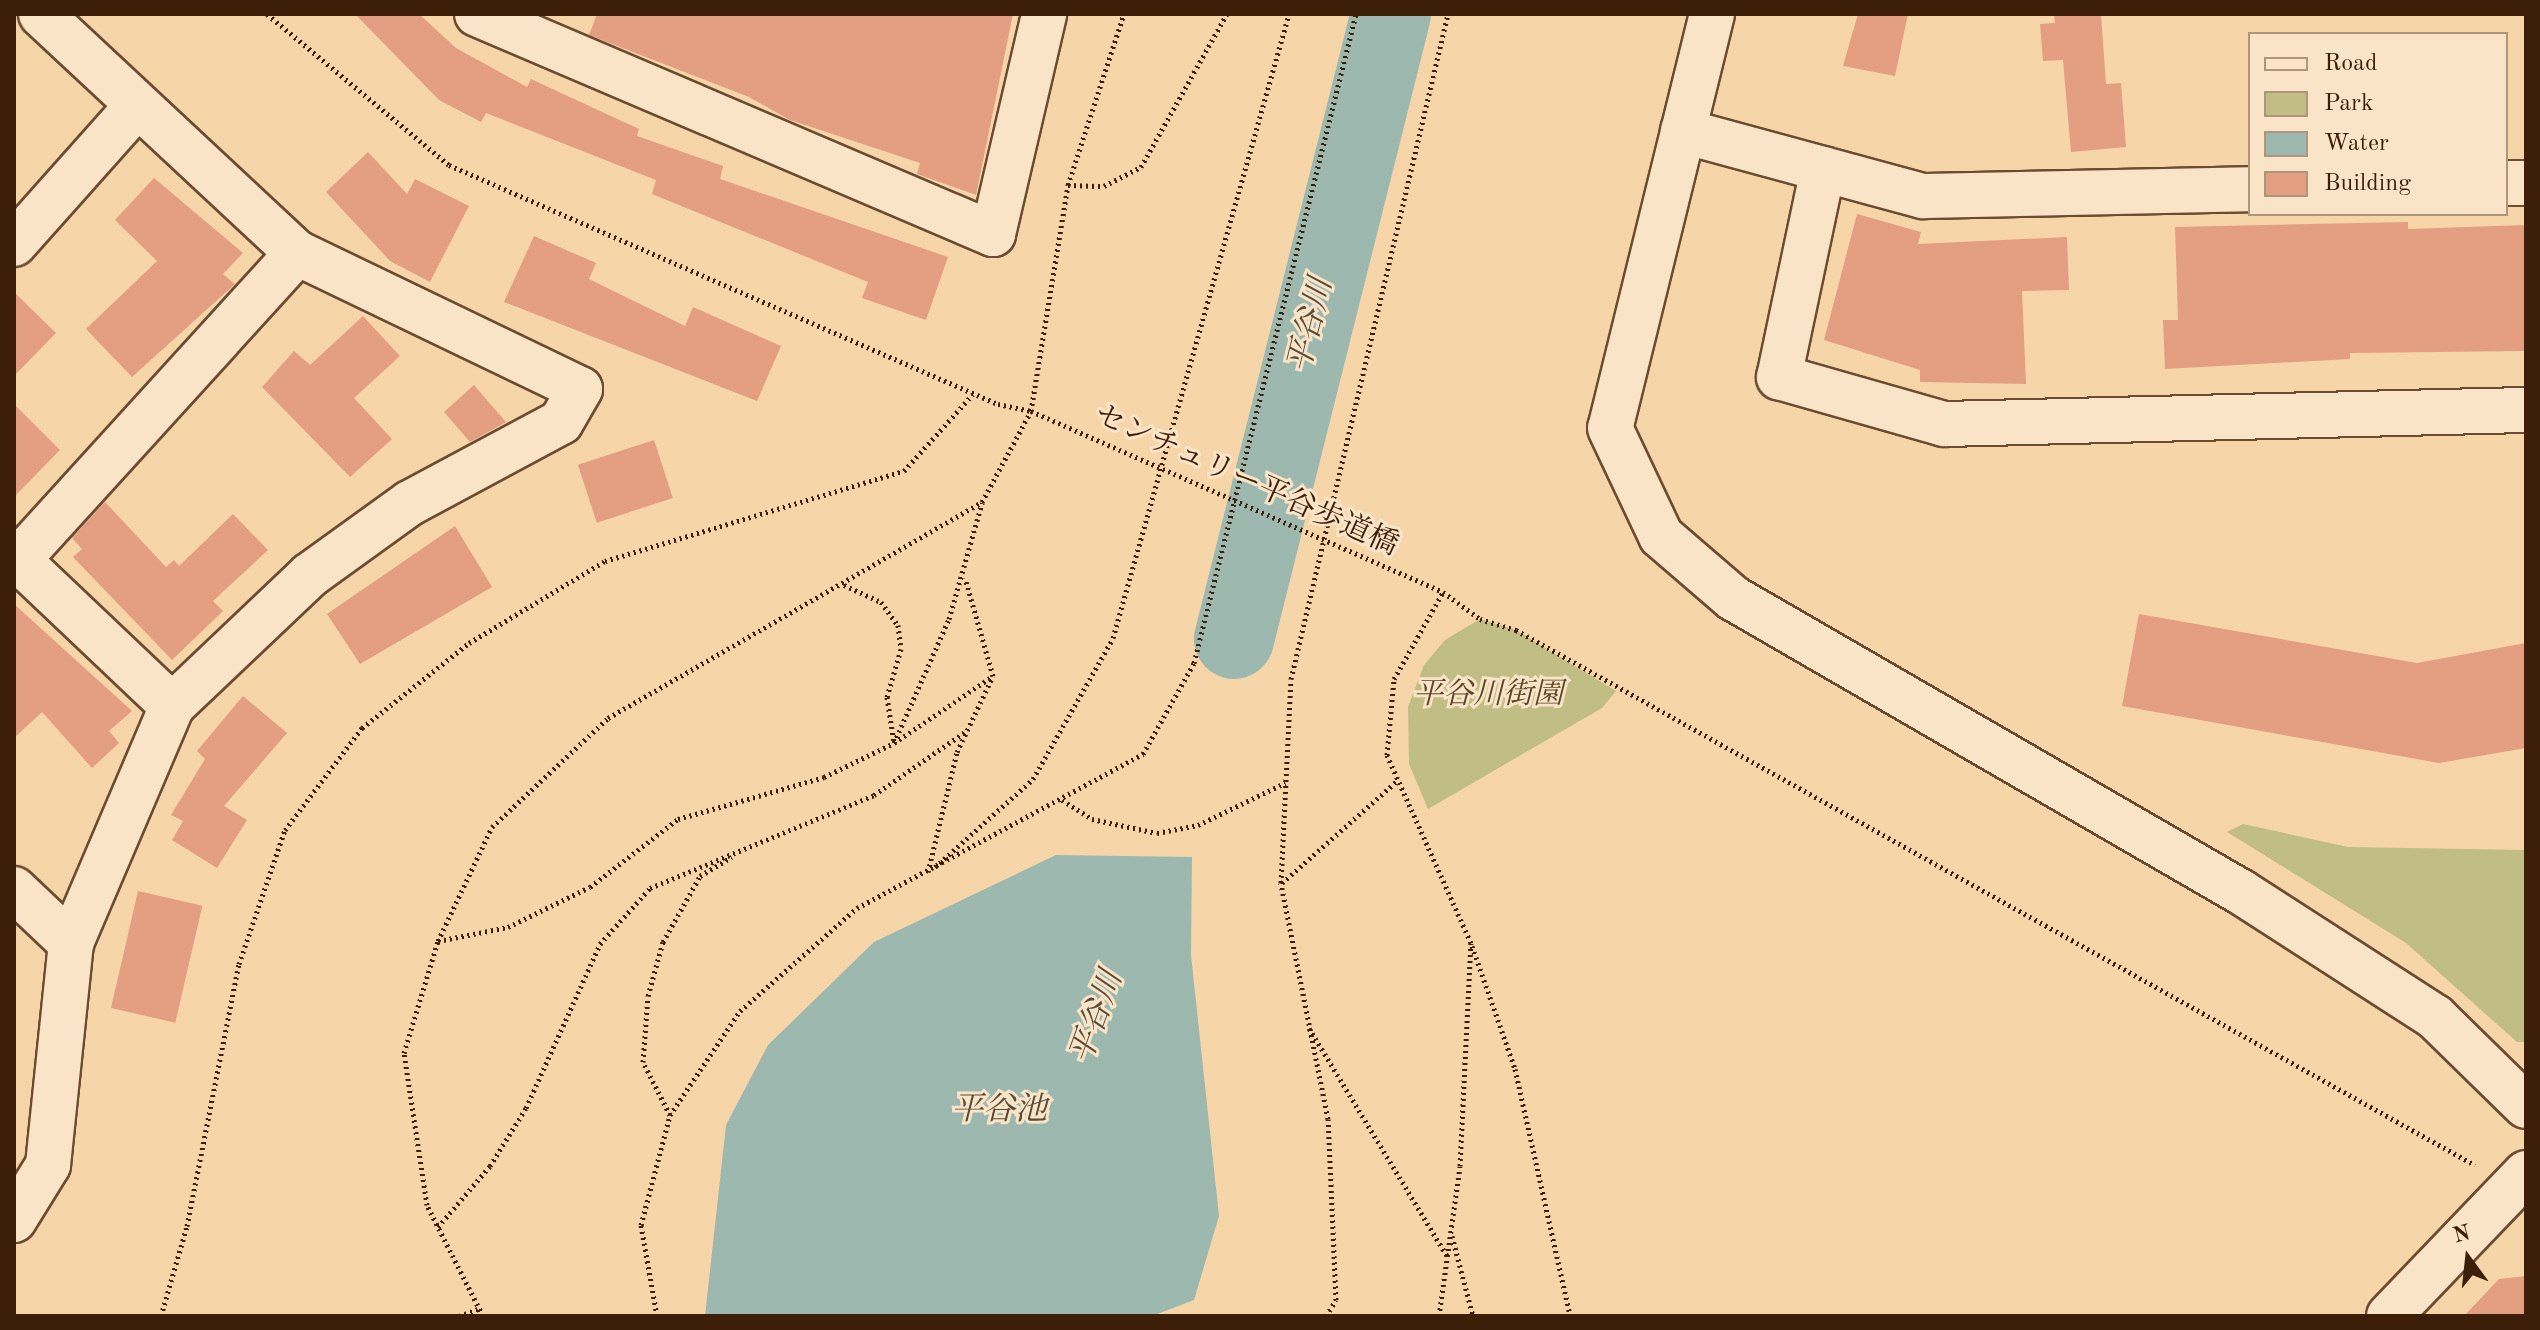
<!DOCTYPE html>
<html>
<head>
<meta charset="utf-8">
<style>
	body { margin:0 }
	#map { position:relative; width:2540px; height:1330px; overflow:hidden; background:#f6d6a9; font-family:"Old Standard TT","Noto Serif JP",serif }
	div>[style] { position:absolute }
	.green>* { inset:0; background:#c0bd85 }
	.water>* { inset:0; background:#9db8ae }
	.river>* { height:80px; margin:-40px; padding:0 40px; transform-origin:40px; border-radius:40px; background:#9db8ae }
	.building>* { inset:0; background:#e49e82; transform-origin:0 0 }
	.path>* { height:5px; margin-top:-2.5px; transform-origin:0; background:repeating-linear-gradient(90deg,#3d1e09 0 2px,transparent 0 6px) }
	.roads { filter:drop-shadow(2px 0 #6b4c31) drop-shadow(-2px 0 #6b4c31) drop-shadow(0 2px #6b4c31) drop-shadow(0 -2px #6b4c31) }
	.minor>* { height:44px; margin:-22px; padding:0 22px; transform-origin:22px; border-radius:22px; background:#f9e4c7 }
	.tertiary>* { height:44px; margin:-22px; padding:0 22px; transform-origin:22px; border-radius:22px; background:#f9e4c7 }
	.path-bridge>* { height:5px; margin-top:-2.5px; transform-origin:0; background:repeating-linear-gradient(90deg,#3d1e09 0 2px,transparent 0 6px) }
	span { translate:-50% -50%; white-space:nowrap; text-align:center; line-height:1.15; -webkit-text-stroke:6px #f9e4c7; paint-order:stroke }
	.street-label { font-size:30px; color:#3d1e09 }
	.park-label { font-size:30px; color:#5e4628; font-style:italic }
	.water-label { font-size:32px; color:#5a4c3b; font-style:italic }
	.frame { position:absolute; inset:0; border:16px solid #3d1e09; pointer-events:none }
	.legend { position:absolute; left:2248px; top:32px; width:260px; height:184px; box-sizing:border-box; background:#f9e4c7; border:2px solid #ae957b; margin:0; padding:10px 14px; list-style:none; font-size:24px; color:#3d1e09 }
	.legend li { display:flex; align-items:center; gap:16px; height:40px }
	.legend b { width:40px; border:2px solid #ae957b }
	.north { position:absolute; left:2428px; top:1218px; width:80px; height:80px; -webkit-text-stroke:6px #f9e4c7; paint-order:stroke; rotate:345deg; font-size:22px; font-weight:700; line-height:32px; text-align:center; color:#3d1e09 }
	.north::after { content:''; display:block; margin:auto; width:28px; height:36px; background:#3d1e09; clip-path:polygon(50% 0,100% 100%,50% 72%,0 100%) }
</style>
</head>
<body>
<div id="map">
	<div class="green">
		<div style="clip-path:polygon(1480px 619px,1516px 630px,1616px 691px,1602px 708px,1428px 809px,1409px 764px,1408px 707px,1424px 665px,1445px 640px)"></div>
		<div style="clip-path:polygon(2243px 824px,2348px 847px,2526px 850px,2526px 1042px,2517px 1042px,2406px 943px,2227px 832px)"></div>
	</div>
	<div class="water">
		<div style="clip-path:polygon(1056px 855px,1192px 857px,1191px 955px,1219px 1216px,1194px 1300px,1152px 1316px,705px 1316px,726px 1125px,768px 1045px,874px 942px)"></div>
	</div>
	<div class="river">
		<div style="left:1234px;top:639px;width:644px;rotate:-75.9deg"></div>
	</div>
	<div class="building">
		<div style="clip-path:polygon(355px 14px,419px 14px,456px 48px,527px 87px,531px 79px,639px 129px,637px 136px,723px 166px,720px 179px,948px 257px,926px 320px,862px 298px,868px 282px,652px 194px,656px 180px,486px 113px,481px 122px,439px 100px)"></div>
		<div style="clip-path:polygon(597px 14px,1013px 14px,976px 195px,917px 174px,920px 163px,790px 120px,749px 97px,589px 35px)"></div>
		<div style="clip-path:polygon(1858px 14px,1908px 14px,1895px 76px,1843px 66px)"></div>
		<div style="clip-path:polygon(2054px 14px,2101px 14px,2106px 84px,2121px 83px,2126px 147px,2071px 152px,2063px 60px,2043px 61px,2040px 24px,2055px 23px)"></div>
		<div style="clip-path:polygon(368px 152px,407px 194px,415px 179px,469px 206px,430px 282px,390px 261px,326px 192px)"></div>
		<div style="clip-path:polygon(154px 178px,243px 253px,223px 274px,235px 284px,132px 377px,86px 329px,157px 261px,115px 220px)"></div>
		<div style="clip-path:polygon(1857px 214px,1921px 232px,1918px 244px,2067px 237px,2069px 290px,2022px 291px,2026px 384px,1920px 382px,1920px 370px,1824px 340px)"></div>
		<div style="clip-path:polygon(2408px 222px,2408px 229px,2526px 225px,2526px 351px,2350px 353px,2350px 359px,2165px 369px,2163px 320px,2178px 320px,2175px 227px)"></div>
		<div style="clip-path:polygon(534px 236px,596px 263px,589px 279px,685px 326px,693px 307px,781px 346px,757px 401px,504px 302px)"></div>
		<div style="clip-path:polygon(14px 292px,56px 333px,14px 376px)"></div>
		<div style="clip-path:polygon(363px 316px,400px 356px,354px 398px,392px 439px,350px 477px,262px 387px,294px 351px,310px 365px)"></div>
		<div style="clip-path:polygon(474px 385px,506px 422px,470px 442px,444px 412px)"></div>
		<div style="clip-path:polygon(14px 404px,60px 450px,14px 497px)"></div>
		<div style="left:654px;top:440px;width:61px;height:80px;rotate:72deg"></div>
		<div style="clip-path:polygon(105px 502px,166px 567px,174px 560px,179px 566px,233px 514px,268px 550px,213px 601px,223px 611px,172px 660px,73px 557px,82px 549px,72px 538px)"></div>
		<div style="clip-path:polygon(455px 526px,492px 587px,360px 664px,327px 614px)"></div>
		<div style="clip-path:polygon(14px 604px,132px 711px,109px 731px,119px 743px,92px 768px,42px 712px,14px 738px)"></div>
		<div style="clip-path:polygon(2139px 614px,2417px 663px,2526px 643px,2526px 748px,2439px 763px,2122px 706px)"></div>
		<div style="clip-path:polygon(243px 696px,287px 733px,224px 806px,247px 820px,217px 868px,172px 840px,183px 821px,171px 815px,205px 759px,197px 751px)"></div>
		<div style="left:138px;top:891px;width:66px;height:120px;rotate:13deg"></div>
		<div style="clip-path:polygon(2526px 1276px,2526px 1316px,2464px 1316px,2499px 1279px)"></div>
	</div>
	<div class="path">
		<div style="left:267px;top:14px;width:236px;rotate:39.7deg"></div>
		<div style="left:449px;top:165px;width:599px;rotate:23.53deg"></div>
		<div style="left:998px;top:404px;width:34px;rotate:12deg"></div>
		<div style="left:1068px;top:185px;width:36px;rotate:2deg"></div>
		<div style="left:1104px;top:186px;width:42px;rotate:-27.2deg"></div>
		<div style="left:1141px;top:167px;width:176px;rotate:-60.7deg"></div>
		<div style="left:844px;top:585px;width:41px;rotate:24.7deg"></div>
		<div style="left:881px;top:602px;width:29px;rotate:54deg"></div>
		<div style="left:898px;top:625px;width:24px;rotate:83deg"></div>
		<div style="left:901px;top:649px;width:50px;rotate:106.3deg"></div>
		<div style="left:887px;top:697px;width:47px;rotate:81.3deg"></div>
		<div style="left:894px;top:743px;width:120px;rotate:-34.1deg"></div>
		<div style="left:993px;top:676px;width:102px;rotate:-105.9deg"></div>
		<div style="left:1062px;top:800px;width:36px;rotate:32deg"></div>
		<div style="left:1092px;top:819px;width:66px;rotate:12.2deg"></div>
		<div style="left:1157px;top:833px;width:42px;rotate:-11deg"></div>
		<div style="left:1198px;top:825px;width:97px;rotate:-25.8deg"></div>
		<div style="left:935px;top:867px;width:132px;rotate:-41.9deg"></div>
		<div style="left:1033px;top:779px;width:162px;rotate:-60.4deg"></div>
		<div style="left:1113px;top:638px;width:648px;rotate:-74.25deg"></div>
		<div style="left:928px;top:872px;width:123px;rotate:-76.4deg"></div>
		<div style="left:957px;top:752px;width:84px;rotate:-64.7deg"></div>
		<div style="left:1282px;top:883px;width:155px;rotate:-41.6deg"></div>
		<div style="left:438px;top:941px;width:71px;rotate:-11.3deg"></div>
		<div style="left:508px;top:927px;width:91px;rotate:-26deg"></div>
		<div style="left:590px;top:887px;width:111px;rotate:-37.7deg"></div>
		<div style="left:678px;top:819px;width:152px;rotate:-16deg"></div>
		<div style="left:824px;top:777px;width:78px;rotate:-25.9deg"></div>
		<div style="left:894px;top:743px;width:136px;rotate:-66.1deg"></div>
		<div style="left:949px;top:619px;width:121px;rotate:-74.1deg"></div>
		<div style="left:1472px;top:946px;width:130px;rotate:70.7deg"></div>
		<div style="left:1515px;top:1069px;width:253px;rotate:77.4deg"></div>
		<div style="left:1309px;top:1028px;width:267px;rotate:58.8deg"></div>
		<div style="left:670px;top:1115px;width:59px;rotate:-117deg"></div>
		<div style="left:643px;top:1062px;width:66px;rotate:-85.7deg"></div>
		<div style="left:648px;top:996px;width:56px;rotate:-74.5deg"></div>
		<div style="left:663px;top:942px;width:76px;rotate:-60.7deg"></div>
		<div style="left:700px;top:876px;width:37px;rotate:-31deg"></div>
		<div style="left:438px;top:1227px;width:80px;rotate:-49.6deg"></div>
		<div style="left:490px;top:1166px;width:68px;rotate:-58.2deg"></div>
		<div style="left:526px;top:1108px;width:180px;rotate:-65.7deg"></div>
		<div style="left:600px;top:944px;width:75px;rotate:-48.2deg"></div>
		<div style="left:650px;top:888px;width:243px;rotate:-22.5deg"></div>
		<div style="left:874px;top:795px;width:114px;rotate:-34.7deg"></div>
		<div style="left:1452px;top:1236px;width:83px;rotate:75.3deg"></div>
		<div style="left:161px;top:1316px;width:94px;rotate:-73.9deg"></div>
		<div style="left:187px;top:1226px;width:267px;rotate:-78.8deg"></div>
		<div style="left:239px;top:964px;width:142px;rotate:-71.1deg"></div>
		<div style="left:285px;top:830px;width:128px;rotate:-53deg"></div>
		<div style="left:362px;top:728px;width:137px;rotate:-38.5deg"></div>
		<div style="left:469px;top:643px;width:159px;rotate:-31.1deg"></div>
		<div style="left:605px;top:561px;width:312px;rotate:-16.8deg"></div>
		<div style="left:904px;top:471px;width:103px;rotate:-48.1deg"></div>
		<div style="left:459px;top:1316px;width:20px;rotate:-20deg"></div>
		<div style="left:483px;top:1316px;width:124px;rotate:-116.8deg"></div>
		<div style="left:427px;top:1205px;width:154px;rotate:-98.6deg"></div>
		<div style="left:404px;top:1053px;width:117px;rotate:-73.1deg"></div>
		<div style="left:438px;top:941px;width:126px;rotate:-64.7deg"></div>
		<div style="left:492px;top:827px;width:159px;rotate:-43.2deg"></div>
		<div style="left:608px;top:718px;width:432px;rotate:-30deg"></div>
		<div style="left:982px;top:502px;width:103px;rotate:-61.7deg"></div>
		<div style="left:1031px;top:411px;width:229px;rotate:-80.7deg"></div>
		<div style="left:1068px;top:185px;width:180px;rotate:-71.9deg"></div>
		<div style="left:657px;top:1316px;width:92px;rotate:-100deg"></div>
		<div style="left:641px;top:1225px;width:114px;rotate:-75.2deg"></div>
		<div style="left:670px;top:1115px;width:125px;rotate:-56.1deg"></div>
		<div style="left:740px;top:1011px;width:156px;rotate:-41.4deg"></div>
		<div style="left:857px;top:908px;width:325px;rotate:-28.3deg"></div>
		<div style="left:1143px;top:754px;width:104px;rotate:-60.7deg"></div>
		<div style="left:1194px;top:663px;width:669px;rotate:-75.98deg"></div>
		<div style="left:1326px;top:1316px;width:19px;rotate:-58deg"></div>
		<div style="left:1336px;top:1300px;width:181px;rotate:-92.5deg"></div>
		<div style="left:1328px;top:1119px;width:241px;rotate:-101.3deg"></div>
		<div style="left:1281px;top:883px;width:204px;rotate:-87.2deg"></div>
		<div style="left:1291px;top:679px;width:683px;rotate:-76.72deg"></div>
		<div style="left:1439px;top:1316px;width:151px;rotate:-82deg"></div>
		<div style="left:1460px;top:1166px;width:223px;rotate:-87.2deg"></div>
		<div style="left:1471px;top:943px;width:206px;rotate:-114.1deg"></div>
		<div style="left:1387px;top:755px;width:76px;rotate:-84.7deg"></div>
		<div style="left:1394px;top:679px;width:100px;rotate:-60.6deg"></div>
		<div style="left:1443px;top:592px;width:46px;rotate:36.1deg"></div>
		<div style="left:1480px;top:619px;width:38px;rotate:17deg"></div>
		<div style="left:1516px;top:630px;width:1098px;rotate:29.16deg"></div>
	</div>
	<div class="roads">
		<div class="minor">
			<div style="left:477px;top:14px;width:561px;rotate:23.09deg"></div>
			<div style="left:993px;top:234px;width:226px;rotate:-76.9deg"></div>
			<div style="left:1683px;top:131px;width:249px;rotate:15.2deg"></div>
			<div style="left:1923px;top:196px;width:327px;rotate:-1.2deg"></div>
			<div style="left:1823px;top:169px;width:213px;rotate:101.9deg"></div>
			<div style="left:1779px;top:377px;width:172px;rotate:15.9deg"></div>
			<div style="left:1944px;top:424px;width:582px;rotate:-1.38deg"></div>
			<div style="left:2506px;top:183px;width:20px"></div>
			<div style="left:14px;top:244px;width:185px;rotate:-48.3deg"></div>
			<div style="left:14px;top:556px;width:218px;rotate:43.5deg"></div>
			<div style="left:18px;top:560px;width:415px;rotate:-47.7deg"></div>
			<div style="left:14px;top:889px;width:79px;rotate:43.5deg"></div>
			<div style="left:14px;top:1220px;width:65px;rotate:-58.3deg"></div>
			<div style="left:48px;top:1165px;width:223px;rotate:-84.1deg"></div>
			<div style="left:71px;top:943px;width:258px;rotate:-66.9deg"></div>
			<div style="left:172px;top:706px;width:190px;rotate:-43.5deg"></div>
			<div style="left:310px;top:575px;width:123px;rotate:-35.8deg"></div>
			<div style="left:410px;top:503px;width:171px;rotate:-28.2deg"></div>
			<div style="left:561px;top:422px;width:38px;rotate:-60deg"></div>
			<div style="left:580px;top:389px;width:314px;rotate:-154.3deg"></div>
			<div style="left:297px;top:253px;width:350px;rotate:-137deg"></div>
		</div>
		<div class="tertiary">
			<div style="left:1712px;top:14px;width:426px;rotate:103.8deg"></div>
			<div style="left:1610px;top:428px;width:119px;rotate:64.7deg"></div>
			<div style="left:1661px;top:536px;width:95px;rotate:40.7deg"></div>
			<div style="left:1733px;top:598px;width:587px;rotate:30.06deg"></div>
			<div style="left:2241px;top:892px;width:231px;rotate:32.8deg"></div>
			<div style="left:2435px;top:1017px;width:127px;rotate:44.4deg"></div>
			<div style="left:2389px;top:1316px;width:198px;rotate:-46.2deg"></div>
		</div>
	</div>
	<div class="path-bridge">
		<div style="left:1031px;top:411px;width:450px;rotate:23.7deg"></div>
	</div>
	<div class="street-label">
		<span style="left:1246px;top:481px;rotate:24deg">センチュリー平谷歩道橋</span>
	</div>
	<div class="park-label">
		<span style="left:1488px;top:695px">平谷川街園</span>
	</div>
	<div class="water-label">
		<span style="left:1312px;top:326px;rotate:-76deg">平谷川</span>
		<span style="left:1098px;top:1018px;rotate:-70deg">平谷川</span>
		<span style="left:999px;top:1111px">平谷池</span>
	</div>
	<div class="frame"></div>
	<ul class="legend">
	<li><b style="height:10px;background:#f9e4c7"></b>Road</li>
	<li><b style="height:22px;background:#c0bd85"></b>Park</li>
	<li><b style="height:22px;background:#9db8ae"></b>Water</li>
	<li><b style="height:22px;background:#e49e82"></b>Building</li>
	</ul>
	<div class="north">N</div>
</div>
</body>
</html>
